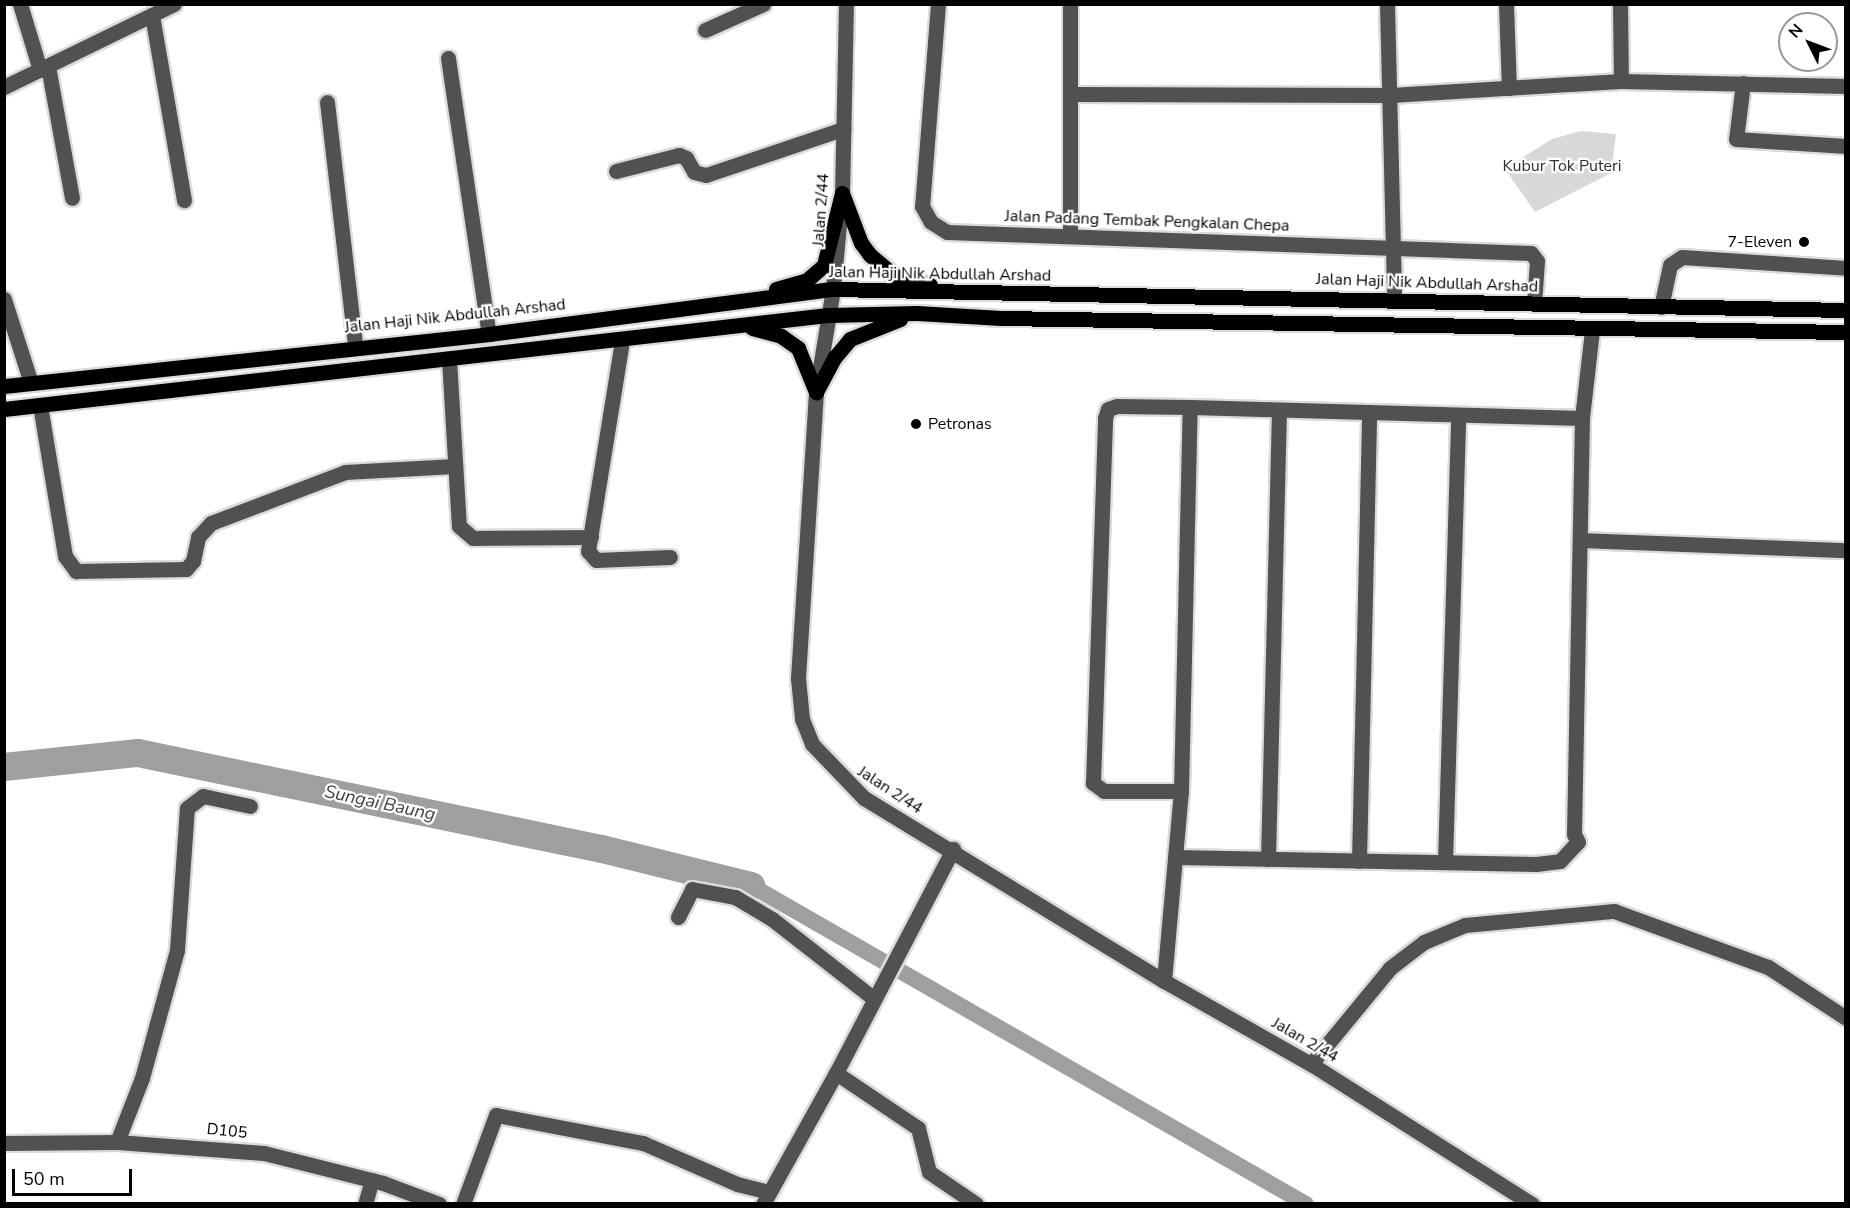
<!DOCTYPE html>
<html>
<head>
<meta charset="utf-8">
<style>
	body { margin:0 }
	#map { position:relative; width:1850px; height:1208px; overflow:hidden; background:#fff; font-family:"Nunito Sans",sans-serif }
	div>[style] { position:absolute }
	.green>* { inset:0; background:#d8d8d8 }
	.canal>* { height:16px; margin:-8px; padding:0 8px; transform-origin:8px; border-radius:8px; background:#9f9f9f }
	.river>* { height:28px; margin:-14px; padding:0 14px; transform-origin:14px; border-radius:14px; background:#9f9f9f }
	.roads { filter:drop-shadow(2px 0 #dbdbdb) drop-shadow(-2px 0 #dbdbdb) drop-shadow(0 2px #dbdbdb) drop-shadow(0 -2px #dbdbdb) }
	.minor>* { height:15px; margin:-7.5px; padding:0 7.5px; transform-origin:7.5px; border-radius:7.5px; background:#515151 }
	.major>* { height:15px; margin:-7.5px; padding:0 7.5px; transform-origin:7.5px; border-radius:7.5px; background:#000 }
	.dots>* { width:16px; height:16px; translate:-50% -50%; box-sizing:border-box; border:3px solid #fff; border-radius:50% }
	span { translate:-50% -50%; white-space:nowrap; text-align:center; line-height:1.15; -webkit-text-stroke:4.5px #fff; paint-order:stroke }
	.park-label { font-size:16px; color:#2f2f2f }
	.street-label { font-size:16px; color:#000 }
	.poi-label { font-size:16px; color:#000 }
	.right { translate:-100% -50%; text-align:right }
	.left { translate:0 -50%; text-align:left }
	.water-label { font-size:18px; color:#404040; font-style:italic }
	.frame { position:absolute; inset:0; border:6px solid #000; pointer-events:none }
	.north { position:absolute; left:1778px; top:12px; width:60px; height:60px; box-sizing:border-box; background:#fff; border:2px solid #999; border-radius:50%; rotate:312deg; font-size:16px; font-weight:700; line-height:24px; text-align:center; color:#000 }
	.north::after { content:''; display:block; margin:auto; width:21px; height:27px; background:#000; clip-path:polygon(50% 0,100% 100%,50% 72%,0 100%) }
	.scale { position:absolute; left:12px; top:1169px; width:120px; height:27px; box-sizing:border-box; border:3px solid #000; border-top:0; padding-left:8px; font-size:18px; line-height:21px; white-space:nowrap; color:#000; -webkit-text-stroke:4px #fff; paint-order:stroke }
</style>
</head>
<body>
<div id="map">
	<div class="green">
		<div style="clip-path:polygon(1581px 131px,1616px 134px,1611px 173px,1535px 212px,1505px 169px,1552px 139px)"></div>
	</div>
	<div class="canal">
		<div style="left:752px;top:886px;width:639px;rotate:29.86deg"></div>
	</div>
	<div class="river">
		<div style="left:4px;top:767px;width:135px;rotate:-6deg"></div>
		<div style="left:138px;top:753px;width:474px;rotate:11.7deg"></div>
		<div style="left:602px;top:849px;width:154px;rotate:13.9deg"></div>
	</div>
	<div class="roads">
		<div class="minor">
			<div style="left:20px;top:4px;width:69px;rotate:73.1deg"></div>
			<div style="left:846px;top:4px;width:189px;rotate:91.2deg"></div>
			<div style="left:842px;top:193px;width:96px;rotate:95.4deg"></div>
			<div style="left:833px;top:289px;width:104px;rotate:99.4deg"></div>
			<div style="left:816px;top:392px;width:287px;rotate:93.6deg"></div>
			<div style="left:798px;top:678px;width:41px;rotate:84.4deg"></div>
			<div style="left:802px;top:719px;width:27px;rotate:68deg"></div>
			<div style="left:812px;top:744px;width:75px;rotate:46.1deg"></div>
			<div style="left:864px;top:798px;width:351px;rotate:31.4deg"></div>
			<div style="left:1164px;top:981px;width:169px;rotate:29.5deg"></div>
			<div style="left:1311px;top:1064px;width:262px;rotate:32.4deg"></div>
			<div style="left:938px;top:4px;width:203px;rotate:94.5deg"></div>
			<div style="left:922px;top:206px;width:18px;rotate:61deg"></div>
			<div style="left:931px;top:222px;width:19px;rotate:32deg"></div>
			<div style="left:947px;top:232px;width:584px;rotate:2.06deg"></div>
			<div style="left:1531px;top:253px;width:10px;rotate:53deg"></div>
			<div style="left:1537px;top:261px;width:43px;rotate:94deg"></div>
			<div style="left:1387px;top:4px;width:295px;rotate:88.6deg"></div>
			<div style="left:1506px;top:4px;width:84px;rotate:88deg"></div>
			<div style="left:1620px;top:4px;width:77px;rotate:89.3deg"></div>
			<div style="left:152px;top:15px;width:188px;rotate:80.2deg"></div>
			<div style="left:705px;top:30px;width:64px;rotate:-24.1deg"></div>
			<div style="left:448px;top:58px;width:279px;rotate:81.6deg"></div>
			<div style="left:48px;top:66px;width:134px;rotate:79.7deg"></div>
			<div style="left:1743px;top:83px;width:56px;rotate:97.1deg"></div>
			<div style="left:1736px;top:139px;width:110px;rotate:3.6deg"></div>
			<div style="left:4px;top:87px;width:189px;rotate:-26deg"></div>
			<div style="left:1070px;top:94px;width:321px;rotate:0.2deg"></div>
			<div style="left:1391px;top:95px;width:230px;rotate:-3.5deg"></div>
			<div style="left:1621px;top:81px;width:225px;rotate:1.3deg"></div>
			<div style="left:327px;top:102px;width:245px;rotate:83.4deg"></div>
			<div style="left:616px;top:171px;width:65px;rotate:-14.3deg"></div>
			<div style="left:679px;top:155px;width:8px;rotate:23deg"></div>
			<div style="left:686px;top:158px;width:16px;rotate:60deg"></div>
			<div style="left:694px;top:172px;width:12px;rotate:14deg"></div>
			<div style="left:706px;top:175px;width:145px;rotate:-18.6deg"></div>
			<div style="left:1070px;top:236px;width:232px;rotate:-90deg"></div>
			<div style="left:4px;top:299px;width:88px;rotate:72.2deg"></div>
			<div style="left:1661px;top:307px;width:43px;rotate:-77.9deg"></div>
			<div style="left:1670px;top:265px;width:14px;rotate:-34deg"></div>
			<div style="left:1682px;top:257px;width:164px;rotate:3.8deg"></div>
			<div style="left:622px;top:341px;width:213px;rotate:99.2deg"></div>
			<div style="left:588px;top:551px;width:12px;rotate:48deg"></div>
			<div style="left:596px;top:560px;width:74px;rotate:-2.3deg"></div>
			<div style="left:449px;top:359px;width:167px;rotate:86.6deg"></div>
			<div style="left:459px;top:526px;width:18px;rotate:41deg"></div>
			<div style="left:473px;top:538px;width:118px;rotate:-0.5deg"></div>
			<div style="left:40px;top:405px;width:153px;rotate:80.6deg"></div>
			<div style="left:65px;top:556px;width:19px;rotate:54deg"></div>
			<div style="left:76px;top:571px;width:110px;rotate:-1deg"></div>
			<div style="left:186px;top:569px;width:11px;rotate:-49deg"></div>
			<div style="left:193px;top:561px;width:25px;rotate:-78deg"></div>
			<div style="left:198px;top:537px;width:19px;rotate:-47deg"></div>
			<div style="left:211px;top:523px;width:143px;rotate:-20.8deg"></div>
			<div style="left:345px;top:472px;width:110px;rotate:-3.1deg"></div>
			<div style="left:1580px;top:540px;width:266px;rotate:2.2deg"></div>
			<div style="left:1181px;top:791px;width:77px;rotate:180deg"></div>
			<div style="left:1104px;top:791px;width:14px;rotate:-144deg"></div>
			<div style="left:1093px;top:783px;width:365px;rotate:-88.1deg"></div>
			<div style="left:1105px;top:418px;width:9px;rotate:-72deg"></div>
			<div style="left:1108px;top:409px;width:9px;rotate:-18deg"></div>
			<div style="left:1117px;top:406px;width:73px;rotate:0.8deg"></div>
			<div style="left:1190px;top:407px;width:392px;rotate:1.6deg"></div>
			<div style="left:1175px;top:857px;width:361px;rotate:1.1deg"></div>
			<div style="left:1536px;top:864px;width:24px;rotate:-7deg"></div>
			<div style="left:1560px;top:861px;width:26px;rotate:-47deg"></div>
			<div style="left:1578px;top:842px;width:9px;rotate:-117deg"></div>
			<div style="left:1574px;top:834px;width:416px;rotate:-88.9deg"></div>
			<div style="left:1582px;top:418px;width:89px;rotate:-83.5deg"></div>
			<div style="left:1268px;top:859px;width:449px;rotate:-88.6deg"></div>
			<div style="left:1359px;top:861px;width:449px;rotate:-88.7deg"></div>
			<div style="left:1445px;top:862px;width:447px;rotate:-88.3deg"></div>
			<div style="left:678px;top:917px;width:31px;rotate:-63deg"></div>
			<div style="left:692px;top:889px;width:44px;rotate:10.5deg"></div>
			<div style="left:735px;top:897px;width:43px;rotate:30.7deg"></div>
			<div style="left:772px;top:919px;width:128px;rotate:38deg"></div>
			<div style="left:1164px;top:981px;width:191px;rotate:-84.9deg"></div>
			<div style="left:1181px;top:791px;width:384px;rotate:-88.7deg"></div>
			<div style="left:1311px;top:1064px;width:124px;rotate:-50.5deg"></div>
			<div style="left:1390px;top:968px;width:43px;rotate:-37.4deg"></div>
			<div style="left:1424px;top:942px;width:44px;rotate:-22.5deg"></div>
			<div style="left:1465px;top:925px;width:150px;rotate:-5.4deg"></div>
			<div style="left:1614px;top:911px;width:164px;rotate:20deg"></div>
			<div style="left:1768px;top:967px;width:93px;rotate:33.2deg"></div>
			<div style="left:836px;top:1073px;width:99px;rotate:33.9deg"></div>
			<div style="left:918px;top:1128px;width:45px;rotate:76deg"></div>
			<div style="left:929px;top:1172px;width:57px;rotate:34.2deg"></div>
			<div style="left:117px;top:1142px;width:69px;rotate:-68.7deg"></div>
			<div style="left:142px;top:1078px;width:133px;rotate:-74.7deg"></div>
			<div style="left:177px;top:950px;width:142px;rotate:-86deg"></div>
			<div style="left:187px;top:808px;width:20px;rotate:-37deg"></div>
			<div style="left:203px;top:796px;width:48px;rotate:12deg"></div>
			<div style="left:4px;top:1143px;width:113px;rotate:-0.5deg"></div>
			<div style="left:117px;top:1142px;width:147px;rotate:4.3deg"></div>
			<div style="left:264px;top:1153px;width:123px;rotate:14.1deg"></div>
			<div style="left:383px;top:1183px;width:60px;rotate:20.6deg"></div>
			<div style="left:365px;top:1204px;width:25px;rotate:-74deg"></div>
			<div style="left:463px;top:1204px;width:95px;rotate:-69.7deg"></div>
			<div style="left:496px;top:1115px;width:150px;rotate:10.8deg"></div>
			<div style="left:643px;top:1143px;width:103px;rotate:23.6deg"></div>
			<div style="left:737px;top:1184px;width:33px;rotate:14deg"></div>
			<div style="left:763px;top:1204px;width:150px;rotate:-60.9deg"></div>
			<div style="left:836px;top:1073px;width:253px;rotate:-62.4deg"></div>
		</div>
		<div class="major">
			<div style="left:842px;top:193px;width:53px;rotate:69.2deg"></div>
			<div style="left:861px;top:243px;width:15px;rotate:53deg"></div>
			<div style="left:870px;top:255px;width:33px;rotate:40deg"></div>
			<div style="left:895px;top:276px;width:36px;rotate:14deg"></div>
			<div style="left:776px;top:289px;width:32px;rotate:-16deg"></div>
			<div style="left:807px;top:280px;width:23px;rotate:-41deg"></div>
			<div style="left:824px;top:265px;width:74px;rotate:-76deg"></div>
			<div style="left:752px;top:328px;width:30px;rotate:15deg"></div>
			<div style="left:781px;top:336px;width:21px;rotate:35deg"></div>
			<div style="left:798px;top:348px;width:48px;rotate:67.8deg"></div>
			<div style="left:4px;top:386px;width:488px;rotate:-6.1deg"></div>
			<div style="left:489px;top:334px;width:347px;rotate:-7.5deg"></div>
			<div style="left:833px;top:289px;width:1013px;rotate:1.19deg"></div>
			<div style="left:816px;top:392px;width:40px;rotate:-62deg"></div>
			<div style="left:835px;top:357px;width:23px;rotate:-50deg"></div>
			<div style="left:850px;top:339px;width:54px;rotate:-21.8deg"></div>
			<div style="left:4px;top:409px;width:829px;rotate:-6.51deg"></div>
			<div style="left:828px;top:315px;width:89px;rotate:-1.3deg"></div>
			<div style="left:917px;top:313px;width:84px;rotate:3.4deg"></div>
			<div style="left:1001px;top:318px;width:845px;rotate:0.95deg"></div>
		</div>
	</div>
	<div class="dots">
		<div style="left:1804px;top:242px;background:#000"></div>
		<div style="left:916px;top:424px;background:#000"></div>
	</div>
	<div class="park-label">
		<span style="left:1562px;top:166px">Kubur Tok Puteri</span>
	</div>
	<div class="street-label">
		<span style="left:821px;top:210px;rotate:-86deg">Jalan 2/44</span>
		<span style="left:1147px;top:221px;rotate:2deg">Jalan Padang Tembak Pengkalan Chepa</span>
		<span style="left:940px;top:274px;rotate:1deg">Jalan Haji Nik Abdullah Arshad</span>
		<span style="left:1427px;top:283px;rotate:2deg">Jalan Haji Nik Abdullah Arshad</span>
		<span style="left:455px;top:316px;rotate:-6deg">Jalan Haji Nik Abdullah Arshad</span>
		<span style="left:890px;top:790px;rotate:33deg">Jalan 2/44</span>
		<span style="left:1305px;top:1040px;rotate:30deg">Jalan 2/44</span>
		<span style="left:227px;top:1131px;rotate:6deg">D105</span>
	</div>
	<div class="poi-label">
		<span class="right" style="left:1792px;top:242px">7-Eleven</span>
		<span class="left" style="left:928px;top:424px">Petronas</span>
	</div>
	<div class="water-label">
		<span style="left:380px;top:803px;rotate:12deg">Sungai Baung</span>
	</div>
	<div class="frame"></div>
	<div class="north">N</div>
	<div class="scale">50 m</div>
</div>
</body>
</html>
